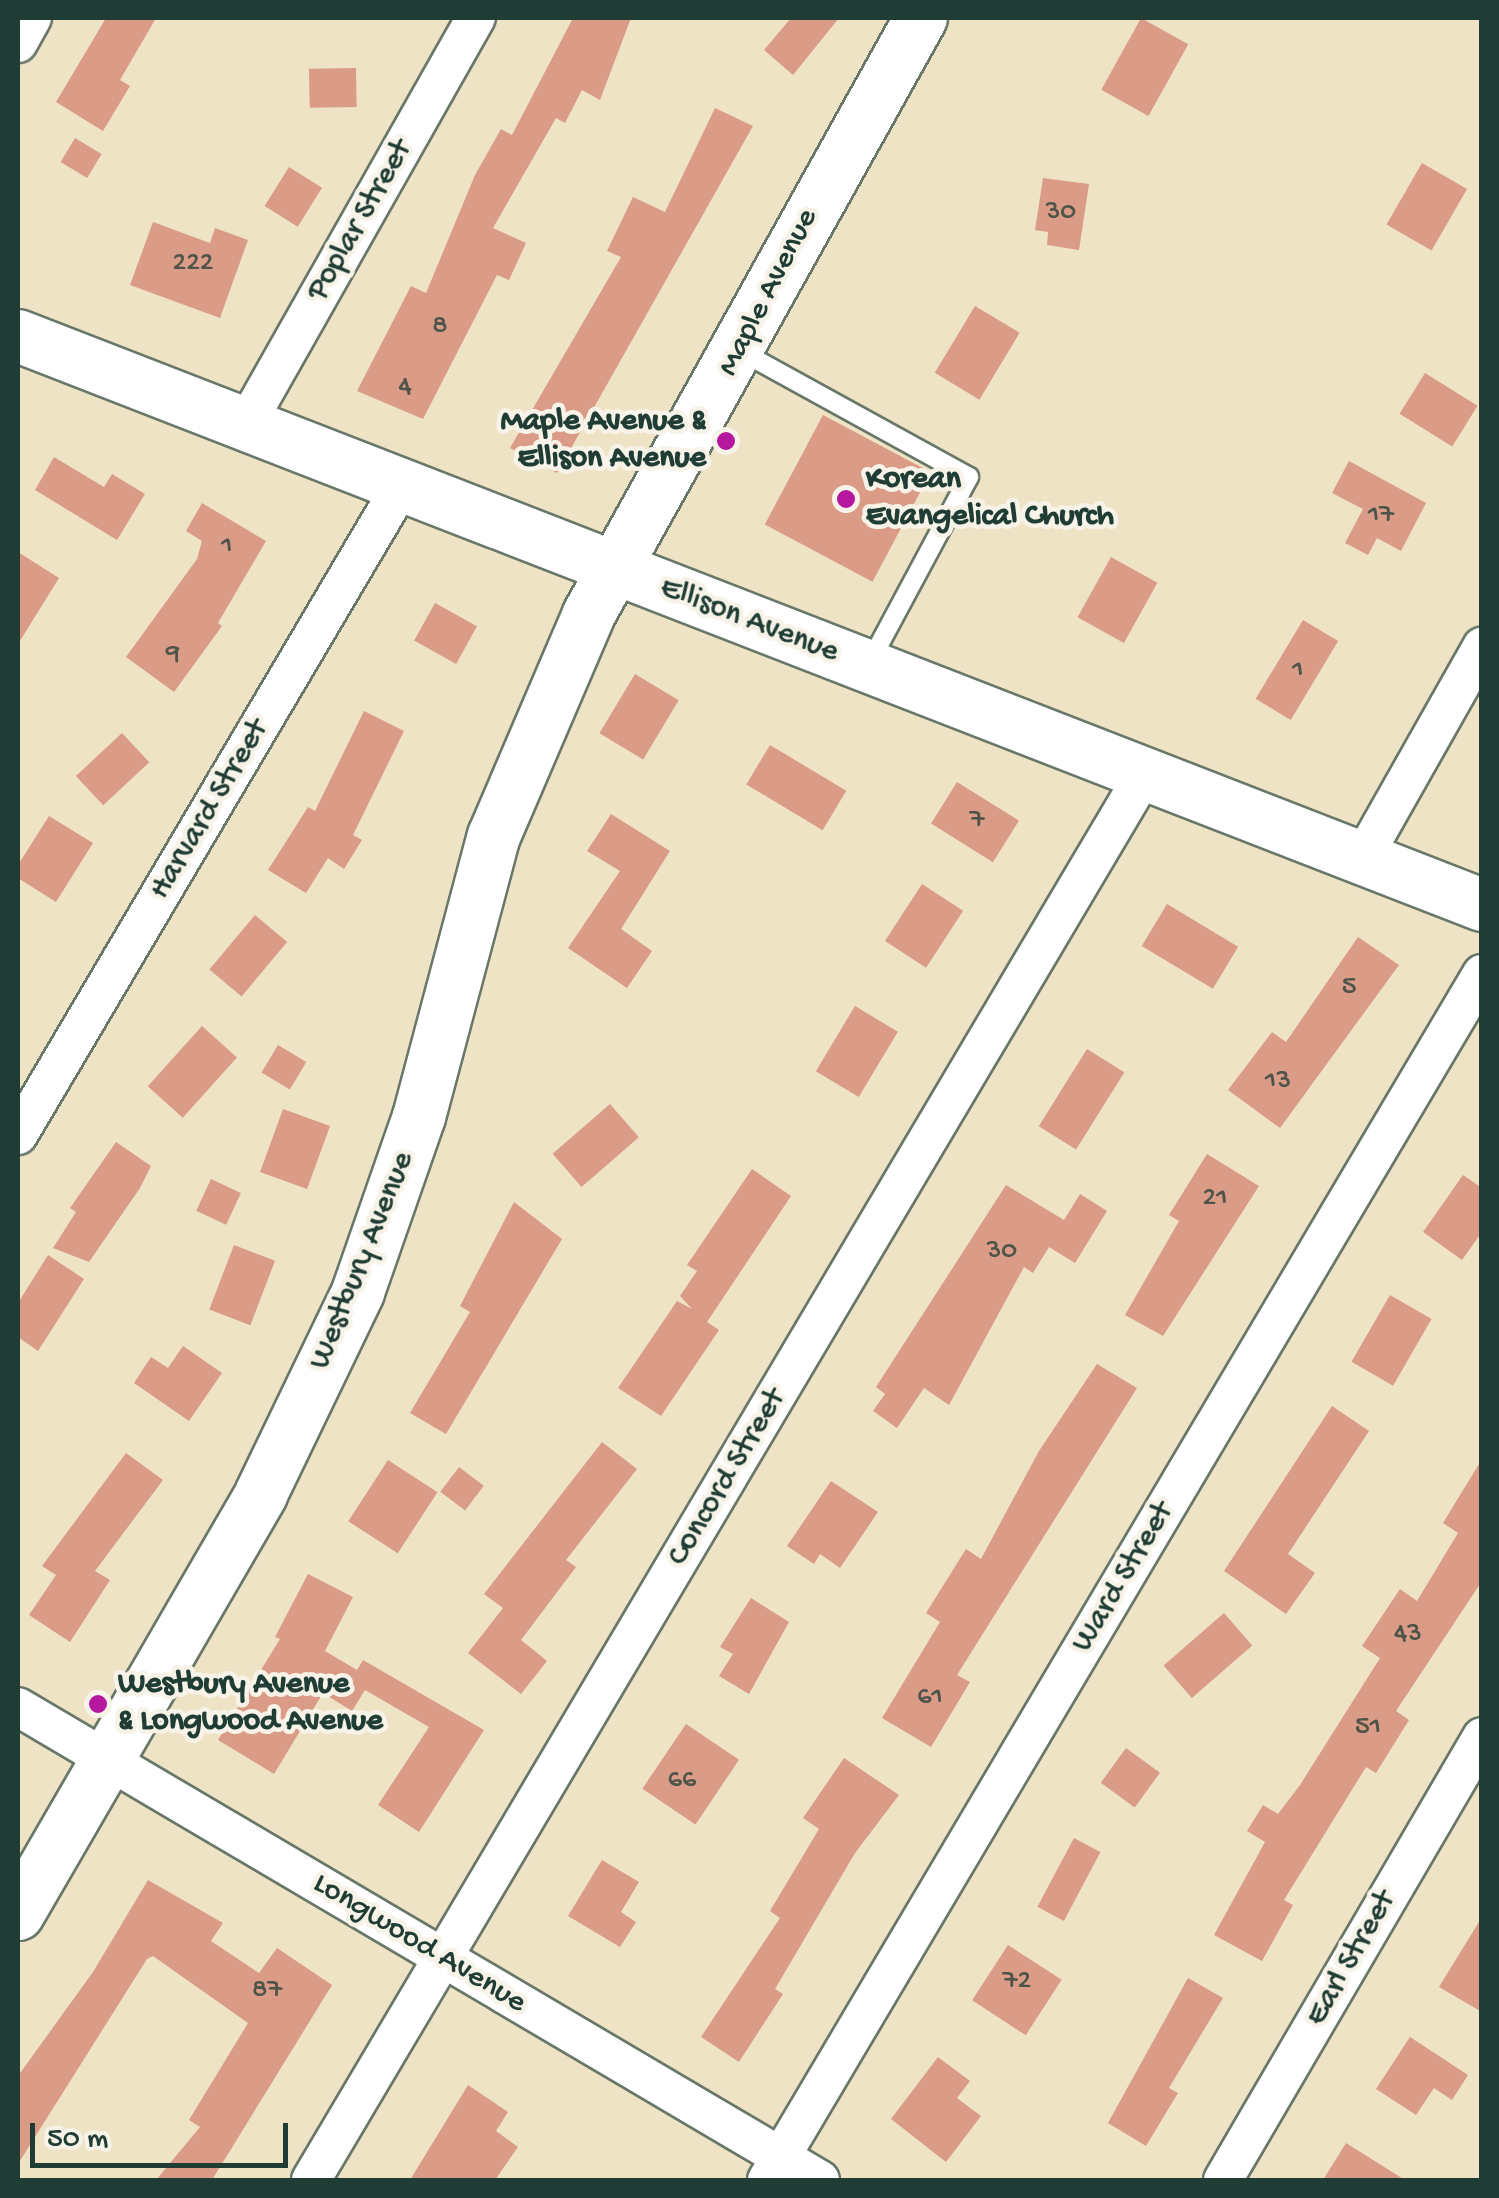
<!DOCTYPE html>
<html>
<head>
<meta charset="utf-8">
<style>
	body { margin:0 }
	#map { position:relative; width:1499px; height:2198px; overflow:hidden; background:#efe3c6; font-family:"Gochi Hand",sans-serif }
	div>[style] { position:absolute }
	.building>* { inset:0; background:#da9b87; transform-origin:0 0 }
	.roads { filter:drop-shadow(2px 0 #687767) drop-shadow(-2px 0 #687767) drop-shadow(0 2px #687767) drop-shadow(0 -2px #687767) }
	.lane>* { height:18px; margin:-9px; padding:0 9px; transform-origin:9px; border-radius:9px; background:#fff }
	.street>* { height:38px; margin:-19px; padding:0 19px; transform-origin:19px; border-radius:19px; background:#fff }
	.secondary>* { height:52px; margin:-26px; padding:0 26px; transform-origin:26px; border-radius:26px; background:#fff }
	.dots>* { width:28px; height:28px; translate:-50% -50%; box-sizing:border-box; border:5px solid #f7f3e8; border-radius:50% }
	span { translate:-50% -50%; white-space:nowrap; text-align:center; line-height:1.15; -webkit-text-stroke:9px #f7f3e8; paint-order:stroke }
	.number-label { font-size:28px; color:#4e5449 }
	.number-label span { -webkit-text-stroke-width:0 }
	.street-label { font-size:32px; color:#1f3d34 }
	.poi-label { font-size:32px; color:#1f3d34; font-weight:700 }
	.right { translate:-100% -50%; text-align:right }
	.left { translate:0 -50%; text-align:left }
	.frame { position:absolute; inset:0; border:20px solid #1f3d34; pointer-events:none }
	.scale { position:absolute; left:30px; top:2123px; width:258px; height:45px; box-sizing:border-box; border:5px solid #1f3d34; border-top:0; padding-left:12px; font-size:30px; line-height:35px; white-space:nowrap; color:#1f3d34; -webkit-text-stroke:8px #f7f3e8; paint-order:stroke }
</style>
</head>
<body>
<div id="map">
	<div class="building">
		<div style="clip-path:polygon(106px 18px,156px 18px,120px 80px,130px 86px,103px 131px,56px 102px)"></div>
		<div style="clip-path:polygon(573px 18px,631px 18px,600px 100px,582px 90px,565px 123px,556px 118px,493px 228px,526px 243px,509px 280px,497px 275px,423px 419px,357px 391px,411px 286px,426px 293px,475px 175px,501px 129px,512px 135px)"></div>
		<div style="clip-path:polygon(791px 18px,839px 18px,793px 75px,764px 50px)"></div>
		<div style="left:1141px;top:18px;width:54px;height:82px;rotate:29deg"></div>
		<div style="left:356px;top:68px;width:39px;height:47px;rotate:89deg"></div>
		<div style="clip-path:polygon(715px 108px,753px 126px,557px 473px,510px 448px,621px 257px,607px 251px,633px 197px,665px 212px)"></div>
		<div style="left:75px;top:138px;width:31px;height:28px;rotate:31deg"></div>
		<div style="left:1422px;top:163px;width:52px;height:71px;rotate:30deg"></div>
		<div style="left:289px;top:167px;width:39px;height:46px;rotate:32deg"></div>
		<div style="clip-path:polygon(1043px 178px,1089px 184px,1079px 250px,1047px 245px,1048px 232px,1035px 230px)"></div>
		<div style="clip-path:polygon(153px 222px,210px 243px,215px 228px,248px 240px,220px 318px,130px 285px)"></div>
		<div style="left:975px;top:306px;width:52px;height:78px;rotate:31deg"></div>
		<div style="left:1425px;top:373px;width:62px;height:48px;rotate:32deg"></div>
		<div style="left:823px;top:415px;width:122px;height:124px;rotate:28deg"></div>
		<div style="clip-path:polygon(54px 457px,104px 487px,112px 474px,145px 494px,117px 540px,35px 490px)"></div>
		<div style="clip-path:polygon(1349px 461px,1426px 503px,1401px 551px,1377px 538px,1368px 555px,1345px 543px,1363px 509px,1332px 493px)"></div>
		<div style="clip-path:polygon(202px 503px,266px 541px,218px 623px,222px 626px,174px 692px,126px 657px,197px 559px,202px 541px,186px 531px)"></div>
		<div style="clip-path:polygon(18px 552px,59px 578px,18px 644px)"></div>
		<div style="left:1111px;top:557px;width:53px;height:69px;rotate:29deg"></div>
		<div style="left:435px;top:603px;width:48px;height:43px;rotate:29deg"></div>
		<div style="left:1303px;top:620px;width:41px;height:92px;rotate:31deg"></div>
		<div style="left:635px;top:674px;width:51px;height:69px;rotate:31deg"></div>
		<div style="clip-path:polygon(364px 711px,404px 731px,353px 835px,362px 840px,344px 869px,328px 858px,306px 893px,268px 870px,308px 807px,315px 811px)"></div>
		<div style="left:122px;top:733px;width:40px;height:63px;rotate:47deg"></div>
		<div style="left:770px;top:745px;width:89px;height:46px;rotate:31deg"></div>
		<div style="left:957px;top:782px;width:73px;height:49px;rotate:32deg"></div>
		<div style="clip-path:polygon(611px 814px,670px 851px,621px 929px,652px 951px,627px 988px,568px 948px,620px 871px,587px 851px)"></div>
		<div style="clip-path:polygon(49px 816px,93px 843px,56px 902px,18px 878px,18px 865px)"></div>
		<div style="left:922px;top:884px;width:49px;height:68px;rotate:33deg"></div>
		<div style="left:1167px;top:904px;width:83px;height:49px;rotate:31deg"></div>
		<div style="left:255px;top:915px;width:42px;height:71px;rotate:40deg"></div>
		<div style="clip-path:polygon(1358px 937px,1399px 965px,1280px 1128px,1228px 1090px,1272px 1032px,1286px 1042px)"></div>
		<div style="left:855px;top:1006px;width:50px;height:76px;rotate:31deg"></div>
		<div style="left:202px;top:1026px;width:47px;height:81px;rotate:42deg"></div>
		<div style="left:278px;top:1045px;width:33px;height:32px;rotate:31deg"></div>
		<div style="left:1087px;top:1049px;width:44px;height:91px;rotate:32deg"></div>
		<div style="left:610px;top:1104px;width:44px;height:76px;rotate:49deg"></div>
		<div style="left:283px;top:1109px;width:50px;height:67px;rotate:20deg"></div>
		<div style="clip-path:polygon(116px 1142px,151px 1166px,140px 1188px,89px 1262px,53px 1248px,76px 1212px,70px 1208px)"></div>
		<div style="clip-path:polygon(1207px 1154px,1259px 1186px,1163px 1336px,1125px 1315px,1179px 1221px,1169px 1215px)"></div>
		<div style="clip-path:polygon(752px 1169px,791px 1196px,707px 1322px,719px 1330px,661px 1416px,618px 1388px,677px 1301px,692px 1309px,680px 1296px,697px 1271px,687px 1265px)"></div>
		<div style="clip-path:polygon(1463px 1175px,1482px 1188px,1482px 1232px,1462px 1260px,1423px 1232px)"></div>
		<div style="left:211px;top:1179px;width:33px;height:35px;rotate:25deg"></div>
		<div style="clip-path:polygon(1006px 1185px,1064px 1220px,1080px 1194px,1107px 1211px,1075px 1263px,1049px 1247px,1033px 1273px,1024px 1267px,949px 1405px,924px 1388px,897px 1428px,873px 1411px,885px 1394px,876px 1387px)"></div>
		<div style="clip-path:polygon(514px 1202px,562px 1239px,446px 1434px,410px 1413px,470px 1312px,460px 1306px)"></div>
		<div style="left:234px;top:1245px;width:44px;height:69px;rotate:21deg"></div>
		<div style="clip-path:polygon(48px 1255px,84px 1279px,38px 1351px,18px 1337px,18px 1303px)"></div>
		<div style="left:1390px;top:1295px;width:48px;height:77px;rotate:30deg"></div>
		<div style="clip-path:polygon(183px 1346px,222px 1373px,189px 1421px,134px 1383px,151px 1357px,168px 1368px)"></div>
		<div style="clip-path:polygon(1097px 1364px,1137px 1388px,957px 1675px,970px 1682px,931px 1747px,882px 1718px,940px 1622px,926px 1613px,966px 1549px,981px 1559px,1039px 1451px)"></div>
		<div style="clip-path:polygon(1332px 1406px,1369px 1431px,1288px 1554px,1315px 1573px,1286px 1614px,1224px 1571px)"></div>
		<div style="clip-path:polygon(602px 1442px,637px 1469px,566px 1560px,576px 1567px,521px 1640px,547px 1661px,521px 1694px,468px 1653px,503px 1608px,484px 1594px)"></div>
		<div style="clip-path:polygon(126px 1453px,163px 1480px,95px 1571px,110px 1580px,70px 1642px,29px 1615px,56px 1575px,42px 1566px)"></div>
		<div style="clip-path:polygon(1482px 1459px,1482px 1581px,1396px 1711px,1409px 1720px,1376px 1773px,1366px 1767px,1284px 1900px,1293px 1905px,1262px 1961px,1214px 1935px,1265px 1842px,1247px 1831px,1263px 1805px,1278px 1814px,1300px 1785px,1380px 1658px,1362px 1646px,1400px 1589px,1417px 1601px,1458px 1533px,1443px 1523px)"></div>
		<div style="left:388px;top:1460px;width:59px;height:73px;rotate:33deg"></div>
		<div style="left:459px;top:1467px;width:31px;height:31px;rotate:37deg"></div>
		<div style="clip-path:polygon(831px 1481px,878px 1512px,840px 1568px,820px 1554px,814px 1564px,787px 1546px)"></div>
		<div style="clip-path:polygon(308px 1574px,353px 1597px,325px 1651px,357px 1670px,363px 1660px,484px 1730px,419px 1832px,378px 1805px,429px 1727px,365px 1690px,352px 1711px,323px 1693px,274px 1774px,218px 1740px,280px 1639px,275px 1637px)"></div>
		<div style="clip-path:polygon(751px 1598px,789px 1622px,749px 1694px,719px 1676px,733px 1654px,720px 1647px)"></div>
		<div style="left:1224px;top:1613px;width:43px;height:80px;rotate:49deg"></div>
		<div style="left:686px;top:1724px;width:64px;height:78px;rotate:34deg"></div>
		<div style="left:1126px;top:1748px;width:42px;height:43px;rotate:36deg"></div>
		<div style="clip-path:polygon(844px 1758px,899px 1795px,855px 1853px,775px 1989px,783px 1994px,739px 2062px,701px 2037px,780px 1918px,770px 1911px,819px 1829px,803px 1818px)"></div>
		<div style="left:1074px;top:1838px;width:30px;height:78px;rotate:28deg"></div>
		<div style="clip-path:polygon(602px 1860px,639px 1882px,621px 1912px,636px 1922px,620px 1947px,568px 1916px)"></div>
		<div style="clip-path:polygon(148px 1880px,223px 1923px,211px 1941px,259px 1973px,277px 1948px,332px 1985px,212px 2180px,156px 2180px,200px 2127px,189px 2120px,248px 2023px,153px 1956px,147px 1959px,18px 2164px,18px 2076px,93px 1972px)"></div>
		<div style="clip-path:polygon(1482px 1917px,1482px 2012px,1439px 1987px)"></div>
		<div style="left:1008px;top:1945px;width:64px;height:66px;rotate:33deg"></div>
		<div style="clip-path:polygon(1188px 1978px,1223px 1998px,1169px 2088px,1178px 2093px,1146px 2146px,1108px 2123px)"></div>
		<div style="clip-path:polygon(1410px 2037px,1468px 2075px,1452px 2100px,1434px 2088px,1416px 2115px,1376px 2089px)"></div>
		<div style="clip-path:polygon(938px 2057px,970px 2081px,957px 2098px,981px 2116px,946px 2162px,891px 2119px)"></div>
		<div style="clip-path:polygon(468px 2085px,508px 2112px,496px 2131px,518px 2147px,495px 2180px,410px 2180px)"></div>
		<div style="clip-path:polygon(1346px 2143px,1405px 2180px,1323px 2180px)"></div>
	</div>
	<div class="roads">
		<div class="lane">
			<div style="left:742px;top:352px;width:259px;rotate:28.8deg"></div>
			<div style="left:969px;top:477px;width:210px;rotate:118.2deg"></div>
		</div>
		<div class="street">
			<div style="left:18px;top:43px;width:29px;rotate:-61deg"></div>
			<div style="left:246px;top:424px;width:467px;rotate:-60.5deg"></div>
			<div style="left:1362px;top:859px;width:244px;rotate:-60.5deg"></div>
			<div style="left:18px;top:1135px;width:755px;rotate:-59.43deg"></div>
			<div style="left:18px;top:1707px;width:931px;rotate:30.53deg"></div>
			<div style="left:311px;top:2180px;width:1633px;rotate:-59.34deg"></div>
			<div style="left:767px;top:2180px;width:1402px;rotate:-59.34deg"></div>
			<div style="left:1223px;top:2180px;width:513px;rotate:-59.69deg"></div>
		</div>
		<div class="secondary">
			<div style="left:18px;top:336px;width:1571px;rotate:21.24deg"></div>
			<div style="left:18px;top:1914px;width:485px;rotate:-59.9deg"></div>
			<div style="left:261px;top:1494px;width:224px;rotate:-64.3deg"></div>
			<div style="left:358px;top:1292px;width:185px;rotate:-70.8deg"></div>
			<div style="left:419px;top:1117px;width:291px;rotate:-75.1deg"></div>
			<div style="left:494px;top:836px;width:241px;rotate:-66.8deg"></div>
			<div style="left:589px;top:614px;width:682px;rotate:-60.88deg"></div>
		</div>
	</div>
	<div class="dots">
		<div style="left:726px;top:441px;background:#b5179e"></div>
		<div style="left:846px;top:499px;background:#b5179e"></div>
		<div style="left:98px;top:1704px;background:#b5179e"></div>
	</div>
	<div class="number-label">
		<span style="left:1061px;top:213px">30</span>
		<span style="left:193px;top:264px">222</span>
		<span style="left:440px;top:327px">8</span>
		<span style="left:405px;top:388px">4</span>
		<span style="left:1381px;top:516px">17</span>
		<span style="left:227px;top:547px">1</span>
		<span style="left:173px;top:655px">9</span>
		<span style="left:1298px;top:671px">1</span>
		<span style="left:977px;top:821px">7</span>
		<span style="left:1349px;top:988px">5</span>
		<span style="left:1278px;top:1082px">13</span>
		<span style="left:1215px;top:1199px">21</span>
		<span style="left:1002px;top:1252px">30</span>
		<span style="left:1408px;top:1635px">43</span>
		<span style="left:930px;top:1698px">61</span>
		<span style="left:1368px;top:1728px">51</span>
		<span style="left:682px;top:1781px">66</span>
		<span style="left:1017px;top:1982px">72</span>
		<span style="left:267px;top:1991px">87</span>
	</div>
	<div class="street-label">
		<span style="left:361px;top:221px;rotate:-60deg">Poplar Street</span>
		<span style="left:769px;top:293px;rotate:-63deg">Maple Avenue</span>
		<span style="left:749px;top:621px;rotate:21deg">Ellison Avenue</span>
		<span style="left:210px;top:810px;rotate:-59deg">Harvard Street</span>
		<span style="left:363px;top:1261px;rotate:-68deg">Westbury Avenue</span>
		<span style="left:728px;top:1478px;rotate:-59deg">Concord Street</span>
		<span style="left:1124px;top:1578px;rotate:-59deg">Ward Street</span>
		<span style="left:419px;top:1944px;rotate:31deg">Longwood Avenue</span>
		<span style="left:1352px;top:1959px;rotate:-60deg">Earl Street</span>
	</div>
	<div class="poi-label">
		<span class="right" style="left:706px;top:441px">Maple Avenue &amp;<br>Ellison Avenue</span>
		<span class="left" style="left:866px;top:499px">Korean<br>Evangelical Church</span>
		<span class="left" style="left:118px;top:1704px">Westbury Avenue<br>&amp; Longwood Avenue</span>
	</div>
	<div class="frame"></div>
	<div class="scale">50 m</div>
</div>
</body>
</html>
